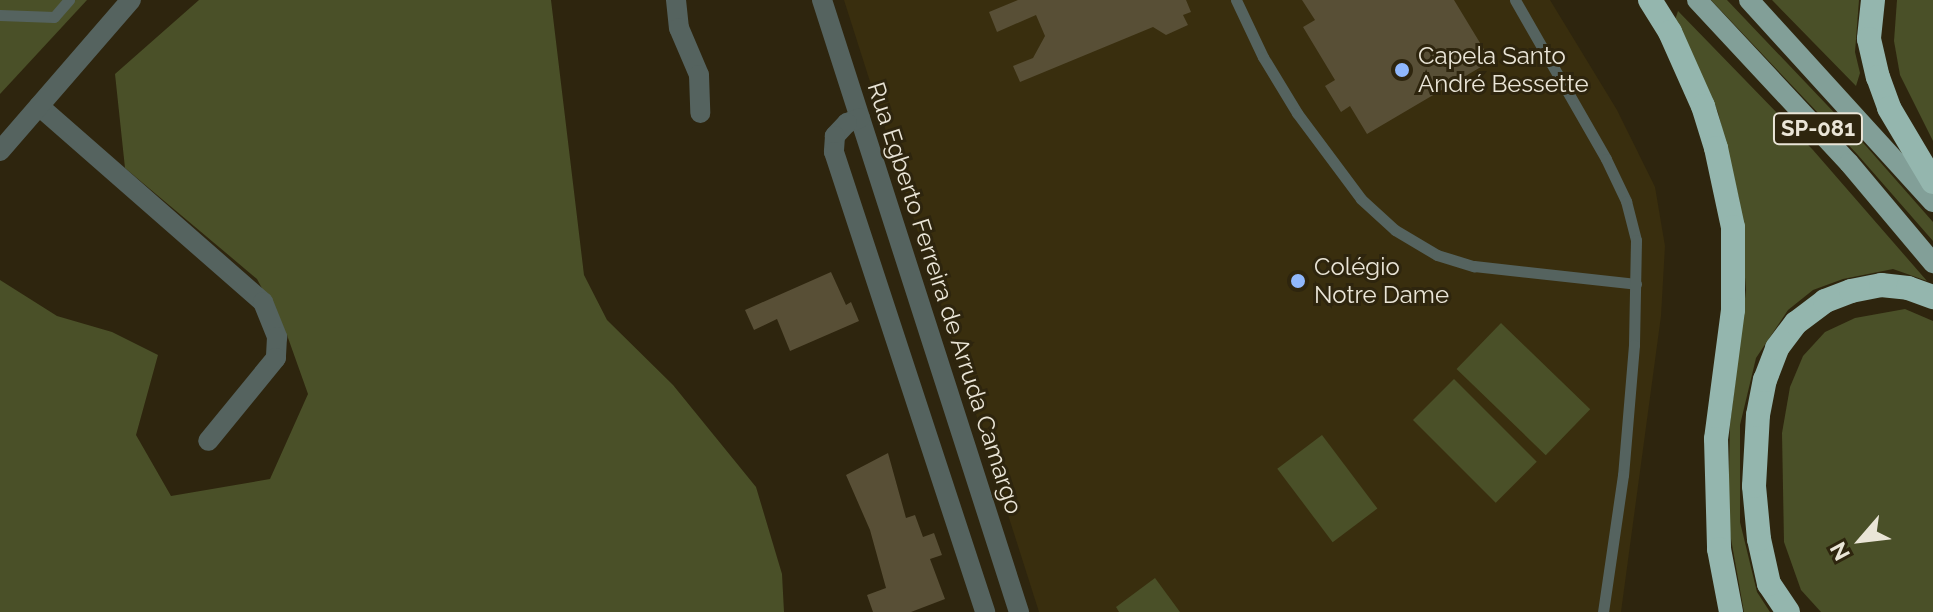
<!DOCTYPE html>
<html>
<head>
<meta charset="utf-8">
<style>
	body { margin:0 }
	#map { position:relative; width:1933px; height:612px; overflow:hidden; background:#2e250e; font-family:Raleway,sans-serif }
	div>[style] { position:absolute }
	.built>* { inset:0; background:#392e0e }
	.green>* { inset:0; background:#4a5028; transform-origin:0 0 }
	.building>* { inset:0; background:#584f36 }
	.service>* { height:11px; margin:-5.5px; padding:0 5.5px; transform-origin:5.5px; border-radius:5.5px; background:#55635f }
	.minor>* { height:20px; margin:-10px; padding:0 10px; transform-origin:10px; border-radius:10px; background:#55635f }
	.primary>* { height:20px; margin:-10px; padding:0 10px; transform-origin:10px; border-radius:10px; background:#829f98 }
	.motorway>* { height:24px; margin:-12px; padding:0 12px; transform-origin:12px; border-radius:12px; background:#94b6ae }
	.dots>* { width:22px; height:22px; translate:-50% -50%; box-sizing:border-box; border:4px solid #2e250e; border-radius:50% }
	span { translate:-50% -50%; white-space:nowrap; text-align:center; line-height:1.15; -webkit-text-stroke:6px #2e250e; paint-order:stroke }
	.shield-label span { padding:2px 6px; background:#2e250e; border:2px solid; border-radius:6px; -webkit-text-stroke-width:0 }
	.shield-label { font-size:22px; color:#eae5d7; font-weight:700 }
	.poi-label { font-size:24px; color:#eae5d7 }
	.left { translate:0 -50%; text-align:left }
	.street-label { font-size:24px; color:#eae5d7 }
	.north { position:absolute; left:1821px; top:500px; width:80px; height:80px; -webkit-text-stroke:6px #2e250e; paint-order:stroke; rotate:242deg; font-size:22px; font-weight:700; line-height:32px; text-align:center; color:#eae5d7 }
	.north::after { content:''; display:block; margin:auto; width:28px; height:36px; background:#eae5d7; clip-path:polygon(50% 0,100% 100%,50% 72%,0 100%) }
</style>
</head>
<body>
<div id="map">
	<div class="built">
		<div style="clip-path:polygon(844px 0,1550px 0,1617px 110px,1655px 187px,1665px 246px,1661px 316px,1621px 612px,1039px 612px)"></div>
	</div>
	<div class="green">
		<div style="clip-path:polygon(0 0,87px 0,0 94px)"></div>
		<div style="clip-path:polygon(199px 0,551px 0,584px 275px,607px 320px,673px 385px,756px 487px,782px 574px,784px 612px,0 612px,0 280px,57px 316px,112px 332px,158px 355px,136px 435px,171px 496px,270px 479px,308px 394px,287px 335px,257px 279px,125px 168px,115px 74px)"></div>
		<div style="clip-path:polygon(1711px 0,1727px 0,1866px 146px,1933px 222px,1933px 241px,1857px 154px)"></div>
		<div style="clip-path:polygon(1772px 0,1859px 0,1855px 52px,1860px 73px,1856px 86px)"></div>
		<div style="clip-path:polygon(1897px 0,1933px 0,1933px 141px,1900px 75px,1894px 41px)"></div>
		<div style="clip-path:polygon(1678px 11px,1813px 150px,1927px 281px,1893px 269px,1843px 279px,1813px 290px,1788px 310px,1756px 358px,1740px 425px,1740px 522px,1757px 592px,1770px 612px,1744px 612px,1728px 522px,1730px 425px,1746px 290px,1739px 199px,1718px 112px,1675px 20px)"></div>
		<div style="clip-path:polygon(1905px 309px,1933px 321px,1933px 612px,1821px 612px,1801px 590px,1784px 542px,1782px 433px,1790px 387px,1803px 356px,1825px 332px,1855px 318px)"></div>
		<div style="left:1501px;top:323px;width:124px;height:64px;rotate:44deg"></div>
		<div style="left:1454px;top:379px;width:117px;height:58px;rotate:45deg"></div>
		<div style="left:1322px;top:435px;width:92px;height:56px;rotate:53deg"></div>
		<div style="clip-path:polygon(1155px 578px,1180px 612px,1119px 612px,1116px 607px)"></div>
	</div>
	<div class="building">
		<div style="clip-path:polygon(1018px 0,1186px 0,1191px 12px,1183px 15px,1188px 25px,1166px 35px,1153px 27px,1020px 82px,1013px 66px,1033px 58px,1045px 36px,1036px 15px,997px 32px,989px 12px)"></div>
		<div style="clip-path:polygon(1302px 0,1454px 0,1491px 61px,1367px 134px,1350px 106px,1341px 112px,1325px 86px,1335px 80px,1303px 27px,1315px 20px)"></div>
		<div style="clip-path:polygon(831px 272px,846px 305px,851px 302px,859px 321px,790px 351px,777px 319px,754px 330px,745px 310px)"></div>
		<div style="clip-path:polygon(888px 453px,906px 518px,915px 515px,923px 537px,934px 533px,942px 555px,930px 559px,945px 599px,911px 612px,873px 612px,867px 595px,886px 588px,870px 530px,846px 475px)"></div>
	</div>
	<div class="service">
		<div style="left:1236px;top:0;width:63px;rotate:64.7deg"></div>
		<div style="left:1263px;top:57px;width:66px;rotate:58.7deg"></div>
		<div style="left:1297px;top:113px;width:107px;rotate:53.3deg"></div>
		<div style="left:1361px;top:199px;width:46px;rotate:42.4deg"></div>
		<div style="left:1395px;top:230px;width:49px;rotate:30.8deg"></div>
		<div style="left:1437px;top:255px;width:39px;rotate:17deg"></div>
		<div style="left:1474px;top:266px;width:163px;rotate:6.3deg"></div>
		<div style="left:1515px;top:0;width:183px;rotate:60.2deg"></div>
		<div style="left:1606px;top:159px;width:47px;rotate:64.5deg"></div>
		<div style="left:1626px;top:201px;width:40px;rotate:75.6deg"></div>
		<div style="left:1636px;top:240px;width:105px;rotate:91.1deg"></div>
		<div style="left:1634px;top:345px;width:130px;rotate:94.8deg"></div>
		<div style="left:1623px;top:475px;width:138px;rotate:98.3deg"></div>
		<div style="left:0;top:15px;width:54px;rotate:2.1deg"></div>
		<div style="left:54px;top:17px;width:23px;rotate:-49deg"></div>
	</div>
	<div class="minor">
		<div style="left:676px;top:0;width:28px;rotate:84deg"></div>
		<div style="left:679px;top:28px;width:51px;rotate:66.9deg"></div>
		<div style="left:699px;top:75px;width:38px;rotate:88deg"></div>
		<div style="left:822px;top:0;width:643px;rotate:72.16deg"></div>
		<div style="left:39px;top:106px;width:298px;rotate:41.2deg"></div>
		<div style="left:263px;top:302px;width:38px;rotate:68deg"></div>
		<div style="left:277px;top:337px;width:21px;rotate:93deg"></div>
		<div style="left:276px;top:358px;width:107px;rotate:129.3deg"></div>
		<div style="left:860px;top:118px;width:14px;rotate:159deg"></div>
		<div style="left:847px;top:123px;width:18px;rotate:133deg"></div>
		<div style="left:835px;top:136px;width:16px;rotate:94deg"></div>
		<div style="left:834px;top:152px;width:484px;rotate:71.8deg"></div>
		<div style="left:0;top:151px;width:200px;rotate:-49.1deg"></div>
	</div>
	<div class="primary">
		<div style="left:1697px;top:0;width:223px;rotate:47deg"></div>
		<div style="left:1849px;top:163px;width:131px;rotate:50deg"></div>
		<div style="left:1749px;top:0;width:273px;rotate:47.7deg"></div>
	</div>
	<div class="motorway">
		<div style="left:1650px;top:0;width:38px;rotate:58deg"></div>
		<div style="left:1670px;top:32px;width:81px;rotate:66deg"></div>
		<div style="left:1703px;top:106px;width:44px;rotate:72.8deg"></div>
		<div style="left:1716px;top:148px;width:81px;rotate:77.9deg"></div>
		<div style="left:1733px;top:227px;width:83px;rotate:90deg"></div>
		<div style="left:1733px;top:310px;width:130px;rotate:97.5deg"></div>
		<div style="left:1716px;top:439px;width:110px;rotate:88.4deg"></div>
		<div style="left:1719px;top:549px;width:64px;rotate:79.2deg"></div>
		<div style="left:1873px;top:0;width:39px;rotate:96deg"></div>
		<div style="left:1869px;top:39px;width:39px;rotate:77deg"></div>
		<div style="left:1878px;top:77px;width:33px;rotate:70deg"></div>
		<div style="left:1889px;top:108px;width:86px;rotate:59.3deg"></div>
		<div style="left:1788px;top:612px;width:34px;rotate:-124deg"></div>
		<div style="left:1769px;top:584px;width:46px;rotate:-102.5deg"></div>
		<div style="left:1759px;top:539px;width:53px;rotate:-95.4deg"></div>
		<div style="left:1754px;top:486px;width:71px;rotate:-86.8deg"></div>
		<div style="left:1758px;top:415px;width:36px;rotate:-79deg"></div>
		<div style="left:1765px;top:380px;width:34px;rotate:-69deg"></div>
		<div style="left:1777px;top:348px;width:31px;rotate:-53deg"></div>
		<div style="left:1796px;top:323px;width:36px;rotate:-37deg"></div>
		<div style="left:1825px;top:301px;width:28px;rotate:-21deg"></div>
		<div style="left:1851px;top:291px;width:31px;rotate:-11deg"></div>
		<div style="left:1881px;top:285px;width:27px;rotate:6deg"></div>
		<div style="left:1908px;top:288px;width:27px;rotate:20deg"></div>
	</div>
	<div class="dots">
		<div style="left:1402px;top:70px;background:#90b8fd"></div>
		<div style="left:1298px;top:281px;background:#90b8fd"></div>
	</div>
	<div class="shield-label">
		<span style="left:1818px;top:129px">SP-081</span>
	</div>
	<div class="poi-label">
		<span class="left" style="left:1418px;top:70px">Capela Santo<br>André Bessette</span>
		<span class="left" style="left:1314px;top:281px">Colégio<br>Notre Dame</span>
	</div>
	<div class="street-label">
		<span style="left:945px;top:298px;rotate:72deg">Rua Egberto Ferreira de Arruda Camargo</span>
	</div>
	<div class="north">N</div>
</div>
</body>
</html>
